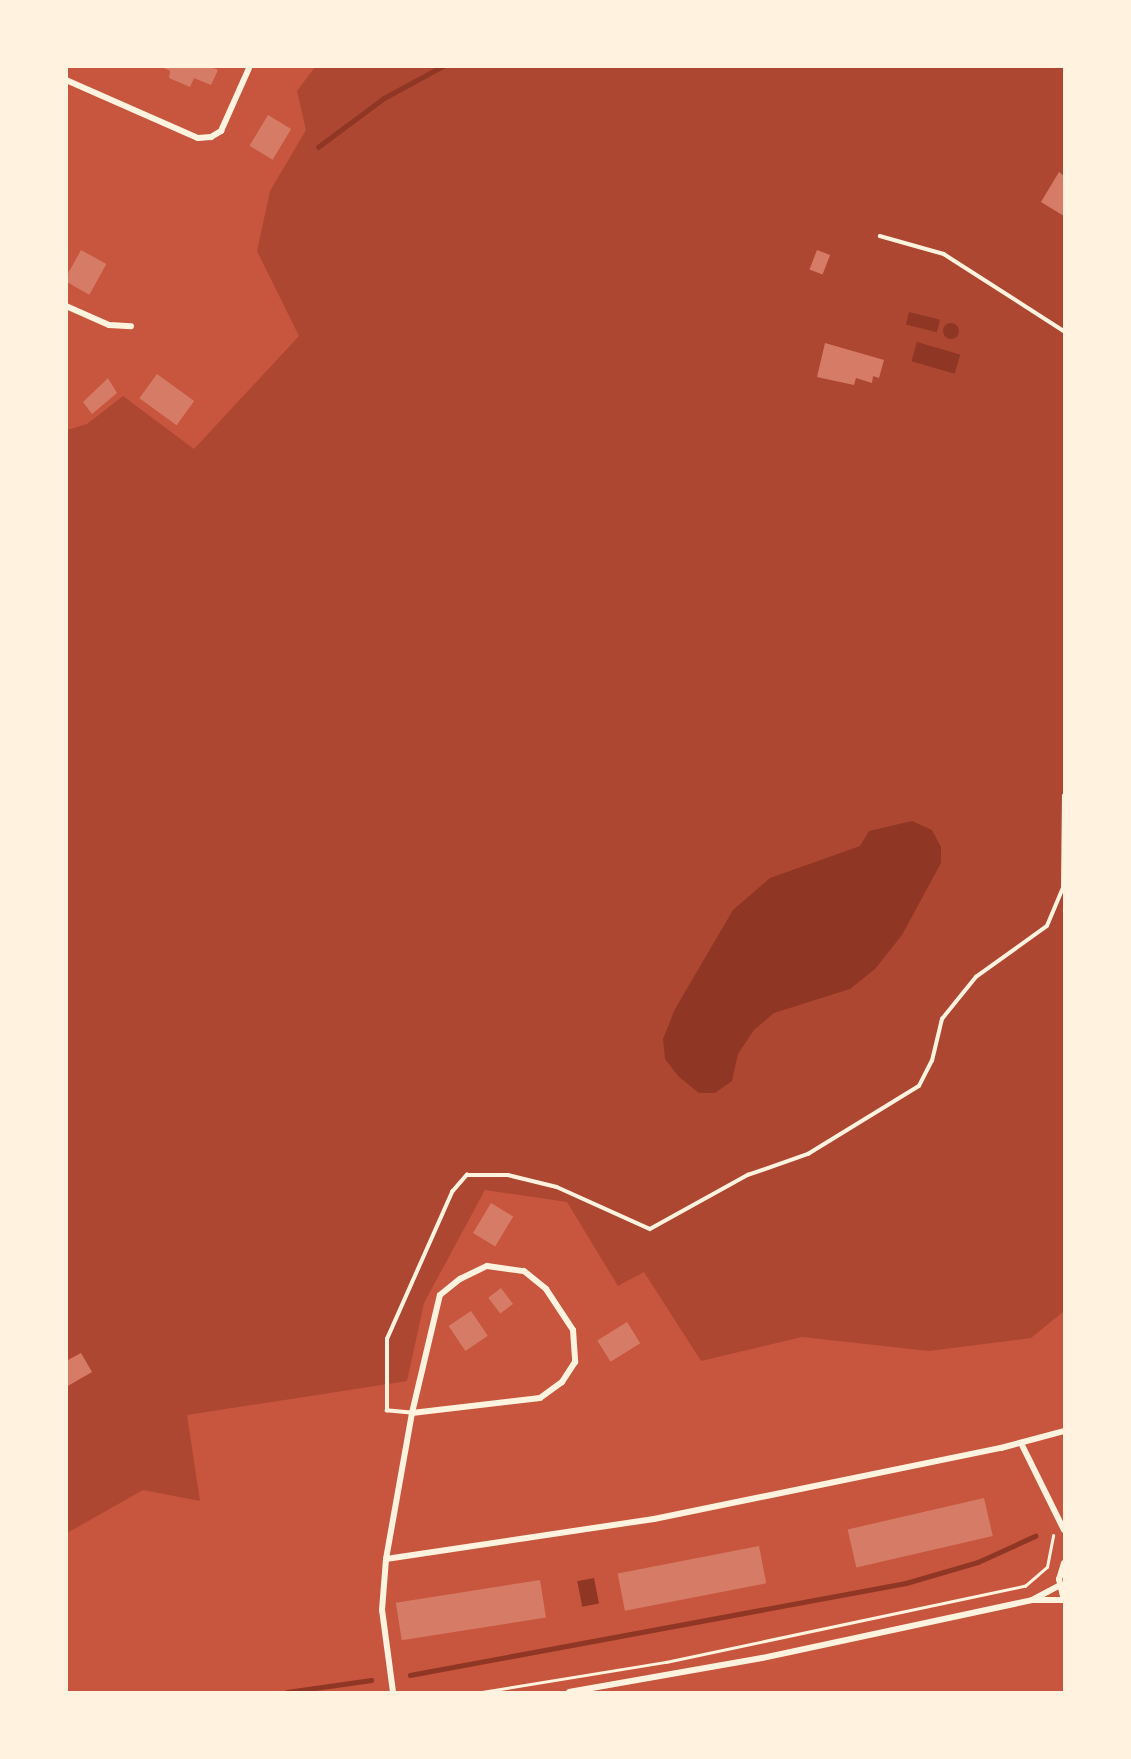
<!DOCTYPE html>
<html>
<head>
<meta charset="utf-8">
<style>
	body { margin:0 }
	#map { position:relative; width:1131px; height:1759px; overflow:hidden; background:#c8553d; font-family:Cabin,sans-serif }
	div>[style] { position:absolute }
	.green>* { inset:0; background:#ae4732 }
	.water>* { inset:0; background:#8f3625; transform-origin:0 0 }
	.round { border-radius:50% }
	.stream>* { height:4.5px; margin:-2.25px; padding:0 2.25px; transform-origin:2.25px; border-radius:2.25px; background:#8f3625 }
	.building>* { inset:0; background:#d67c66; transform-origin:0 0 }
	.path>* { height:2.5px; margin:-1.25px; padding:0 1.25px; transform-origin:1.25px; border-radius:1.25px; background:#fff3e0 }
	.service>* { height:3.5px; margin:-1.75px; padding:0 1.75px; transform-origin:1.75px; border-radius:1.75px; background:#fff3e0 }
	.minor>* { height:6px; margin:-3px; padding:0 3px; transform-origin:3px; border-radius:3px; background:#fff3e0 }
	span { translate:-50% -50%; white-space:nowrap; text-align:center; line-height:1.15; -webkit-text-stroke:5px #fff3e0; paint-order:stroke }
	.frame { position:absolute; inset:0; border:68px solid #fff3e0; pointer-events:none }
</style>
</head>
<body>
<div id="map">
	<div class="green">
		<div style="clip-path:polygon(315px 67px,1064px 67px,1064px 1311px,1031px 1338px,929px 1351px,802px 1337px,701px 1361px,644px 1272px,618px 1286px,567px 1202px,485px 1190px,424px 1303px,407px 1381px,187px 1415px,200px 1501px,143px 1490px,67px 1533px,67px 430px,87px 424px,123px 396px,194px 449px,299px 336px,257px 251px,270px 191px,306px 130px,297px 91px)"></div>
	</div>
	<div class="water">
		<div style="left:909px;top:312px;width:32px;height:13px;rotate:14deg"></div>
		<div class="round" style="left:943px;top:323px;width:16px;height:16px"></div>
		<div style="left:917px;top:342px;width:45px;height:20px;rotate:16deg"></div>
		<div style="clip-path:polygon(912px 821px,932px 830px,941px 847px,941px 863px,902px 935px,875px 969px,850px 989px,774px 1013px,754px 1030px,738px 1054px,732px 1081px,715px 1093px,699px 1093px,679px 1077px,665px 1059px,663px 1039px,675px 1009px,733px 910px,770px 878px,860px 846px,869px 831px)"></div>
		<div style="left:594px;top:1578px;width:26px;height:17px;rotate:79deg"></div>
	</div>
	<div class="stream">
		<div style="left:318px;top:147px;width:82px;rotate:-36.6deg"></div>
		<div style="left:384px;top:98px;width:67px;rotate:-28.5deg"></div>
		<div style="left:410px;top:1675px;width:504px;rotate:-10.51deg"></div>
		<div style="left:906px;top:1583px;width:75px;rotate:-16.3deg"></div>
		<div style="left:978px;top:1562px;width:63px;rotate:-24.5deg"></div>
		<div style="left:287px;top:1692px;width:85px;rotate:-8.1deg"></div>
	</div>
	<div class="building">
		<div style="clip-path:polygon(160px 66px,209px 66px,218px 70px,211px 85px,194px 78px,190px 87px,169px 78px,170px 71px)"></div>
		<div style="left:268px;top:115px;width:27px;height:36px;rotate:31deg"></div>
		<div style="clip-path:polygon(1059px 172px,1064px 176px,1064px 216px,1041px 202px)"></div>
		<div style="left:81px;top:250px;width:29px;height:35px;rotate:29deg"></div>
		<div style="left:817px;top:250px;width:14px;height:21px;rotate:21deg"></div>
		<div style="clip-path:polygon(825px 343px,884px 360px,879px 378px,873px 376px,872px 383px,856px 378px,854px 385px,817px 377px)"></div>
		<div style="left:157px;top:374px;width:46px;height:30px;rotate:36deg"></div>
		<div style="clip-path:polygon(108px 378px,117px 393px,92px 414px,83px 402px)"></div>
		<div style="left:491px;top:1203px;width:26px;height:35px;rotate:31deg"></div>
		<div style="left:501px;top:1288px;width:20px;height:16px;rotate:53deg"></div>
		<div style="left:471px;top:1311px;width:30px;height:27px;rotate:56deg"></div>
		<div style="left:627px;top:1322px;width:25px;height:35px;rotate:58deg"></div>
		<div style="clip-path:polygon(81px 1353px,92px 1372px,66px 1387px,66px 1361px)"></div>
		<div style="left:984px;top:1498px;width:39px;height:140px;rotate:77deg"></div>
		<div style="left:759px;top:1546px;width:38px;height:144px;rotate:79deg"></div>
		<div style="left:540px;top:1580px;width:38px;height:146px;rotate:81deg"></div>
	</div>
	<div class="path">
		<div style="left:482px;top:1692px;width:186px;rotate:-9.3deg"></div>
		<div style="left:666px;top:1662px;width:367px;rotate:-12deg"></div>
		<div style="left:1025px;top:1586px;width:29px;rotate:-41deg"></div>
		<div style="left:1047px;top:1567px;width:32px;rotate:-79deg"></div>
	</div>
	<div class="service">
		<div style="left:880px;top:236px;width:66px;rotate:15.7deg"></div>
		<div style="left:944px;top:254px;width:143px;rotate:32.7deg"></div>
		<div style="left:411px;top:1413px;width:24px;rotate:-175deg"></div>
		<div style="left:387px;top:1411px;width:72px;rotate:-90deg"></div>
		<div style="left:387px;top:1339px;width:161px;rotate:-66.1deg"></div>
		<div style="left:452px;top:1192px;width:23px;rotate:-49deg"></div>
		<div style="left:467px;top:1175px;width:41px"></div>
		<div style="left:508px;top:1175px;width:50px;rotate:13.8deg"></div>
		<div style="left:557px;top:1187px;width:102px;rotate:24.3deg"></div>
		<div style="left:650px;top:1229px;width:112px;rotate:-28.9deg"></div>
		<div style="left:748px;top:1175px;width:64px;rotate:-19.3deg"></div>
		<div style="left:808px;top:1154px;width:130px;rotate:-31.5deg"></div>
		<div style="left:919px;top:1086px;width:28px;rotate:-63deg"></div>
		<div style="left:932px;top:1061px;width:43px;rotate:-76.6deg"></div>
		<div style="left:942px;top:1019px;width:54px;rotate:-51deg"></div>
		<div style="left:976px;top:977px;width:87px;rotate:-35.7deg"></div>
		<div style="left:1047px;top:926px;width:41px;rotate:-67.2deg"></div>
		<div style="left:1063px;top:888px;width:92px;rotate:-89.4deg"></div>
	</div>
	<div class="minor">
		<div style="left:66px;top:80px;width:144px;rotate:23.7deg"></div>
		<div style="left:198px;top:138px;width:13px;rotate:-4deg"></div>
		<div style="left:211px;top:137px;width:12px;rotate:-31deg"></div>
		<div style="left:221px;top:131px;width:71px;rotate:-66deg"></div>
		<div style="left:66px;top:306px;width:47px;rotate:23.8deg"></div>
		<div style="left:109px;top:325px;width:22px;rotate:3deg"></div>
		<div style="left:1021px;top:1443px;width:97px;rotate:63.7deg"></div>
		<div style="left:386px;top:1559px;width:271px;rotate:-8.5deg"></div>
		<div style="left:654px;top:1519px;width:354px;rotate:-11.6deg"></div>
		<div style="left:1001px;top:1448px;width:65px;rotate:-15.1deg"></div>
		<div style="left:1064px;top:1563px;width:17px;rotate:107deg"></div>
		<div style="left:1059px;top:1579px;width:22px;rotate:77deg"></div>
		<div style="left:1034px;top:1599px;width:30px;rotate:-28deg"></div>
		<div style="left:393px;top:1692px;width:83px;rotate:-97.6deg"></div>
		<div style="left:382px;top:1610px;width:51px;rotate:-85.5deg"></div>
		<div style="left:386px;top:1559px;width:148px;rotate:-79.9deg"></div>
		<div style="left:412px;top:1413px;width:121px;rotate:-76.7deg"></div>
		<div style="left:440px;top:1295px;width:26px;rotate:-39deg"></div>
		<div style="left:460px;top:1279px;width:30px;rotate:-26deg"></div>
		<div style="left:487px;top:1266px;width:37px;rotate:8deg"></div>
		<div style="left:524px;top:1271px;width:28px;rotate:39deg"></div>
		<div style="left:546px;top:1289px;width:49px;rotate:56.6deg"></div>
		<div style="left:573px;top:1330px;width:32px;rotate:86deg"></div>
		<div style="left:575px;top:1362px;width:24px;rotate:123deg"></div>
		<div style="left:562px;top:1382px;width:27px;rotate:144deg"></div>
		<div style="left:540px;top:1398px;width:129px;rotate:173.3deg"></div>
		<div style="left:569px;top:1692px;width:196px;rotate:-10deg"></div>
		<div style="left:762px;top:1658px;width:276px;rotate:-12.1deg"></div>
		<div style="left:1032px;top:1600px;width:32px"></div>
	</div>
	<div class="frame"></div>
</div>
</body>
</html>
